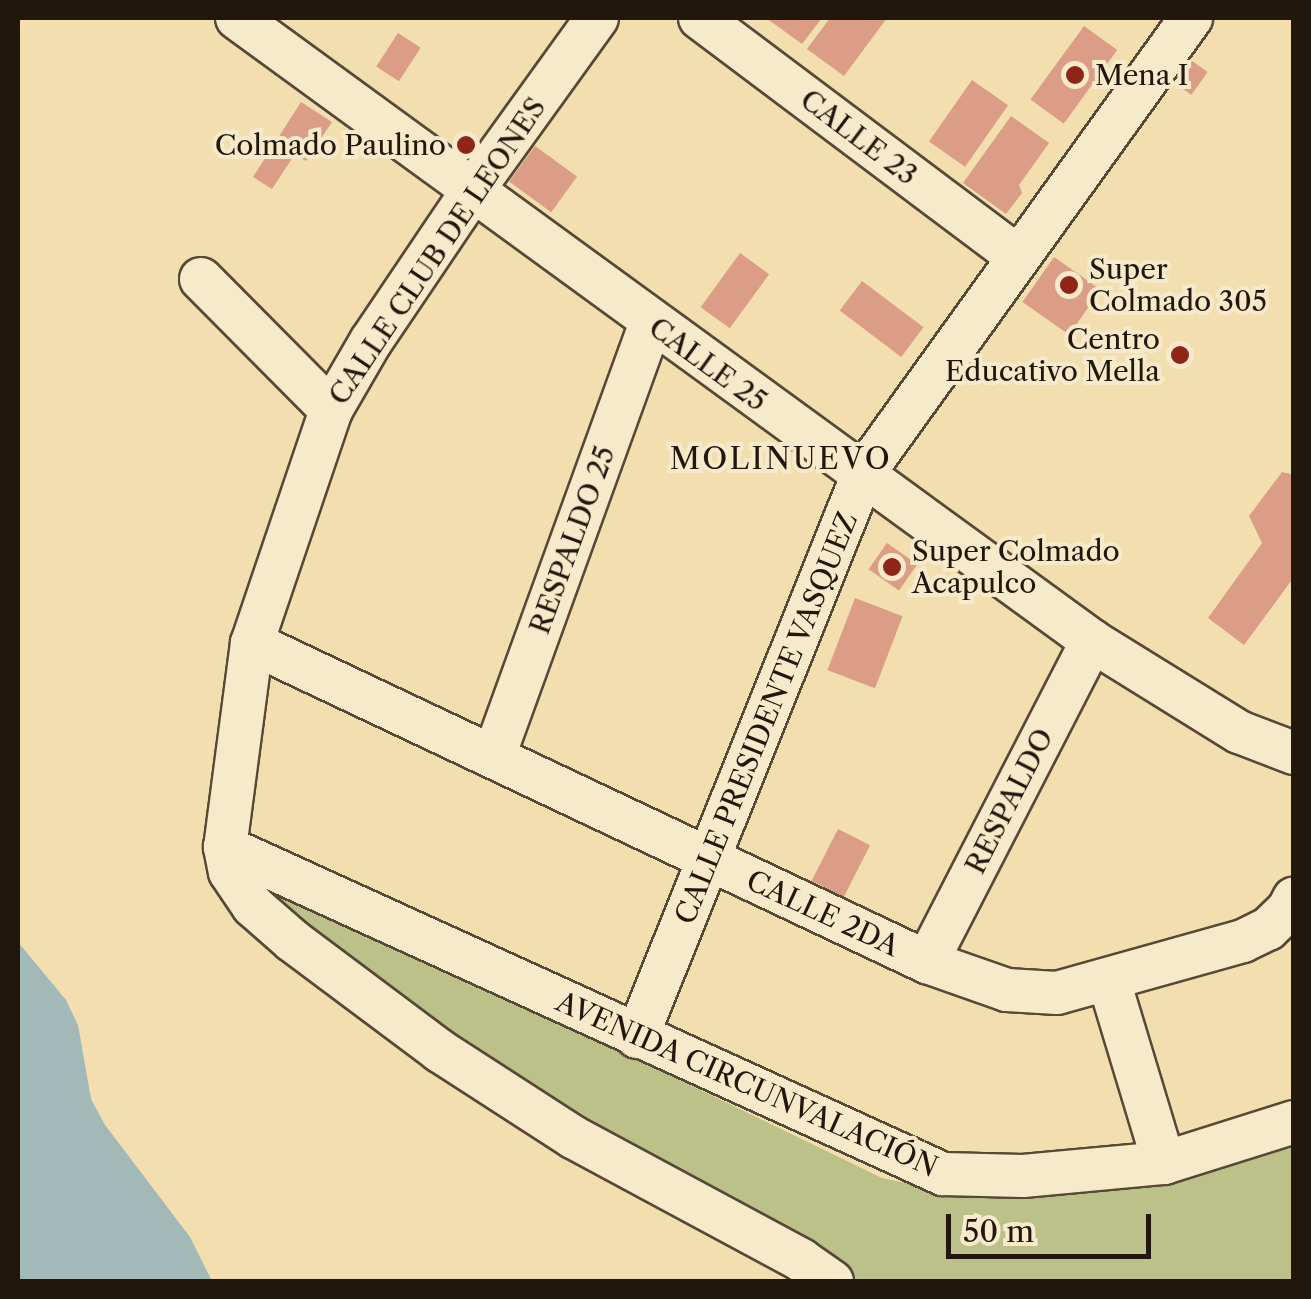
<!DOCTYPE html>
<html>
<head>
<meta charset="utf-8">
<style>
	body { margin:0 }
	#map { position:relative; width:1311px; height:1299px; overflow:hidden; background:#f2deaf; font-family:"Libre Caslon Text",serif }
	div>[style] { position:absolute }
	.green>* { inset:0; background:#bcc18a }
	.water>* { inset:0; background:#a2b9b7 }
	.building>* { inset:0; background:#db9d86; transform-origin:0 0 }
	.roads { filter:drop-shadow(2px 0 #564936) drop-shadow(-2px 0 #564936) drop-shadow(0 2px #564936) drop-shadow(0 -2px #564936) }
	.minor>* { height:42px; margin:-21px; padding:0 21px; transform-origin:21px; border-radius:21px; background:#f7eacb }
	.dots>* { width:28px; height:28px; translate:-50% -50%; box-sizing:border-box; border:5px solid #f7eacb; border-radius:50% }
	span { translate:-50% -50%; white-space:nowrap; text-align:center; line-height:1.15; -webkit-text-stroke:8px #f7eacb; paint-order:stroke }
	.poi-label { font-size:28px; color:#22170d }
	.left { translate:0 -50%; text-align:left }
	.right { translate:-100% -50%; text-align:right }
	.street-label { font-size:28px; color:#22170d }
	.neighbourhood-label { font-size:30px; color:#22170d; letter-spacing:2.5px }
	.frame { position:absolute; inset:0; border:20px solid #22170d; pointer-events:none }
	.scale { position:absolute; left:946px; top:1214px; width:205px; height:45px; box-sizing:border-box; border:5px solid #22170d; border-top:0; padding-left:12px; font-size:30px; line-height:35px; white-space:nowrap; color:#22170d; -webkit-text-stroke:8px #f7eacb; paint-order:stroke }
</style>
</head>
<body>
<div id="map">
	<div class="green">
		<div style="clip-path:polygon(249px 871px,882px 1178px,971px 1197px,1041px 1193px,1264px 1155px,1293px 1143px,1293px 1281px,856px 1281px,793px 1237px,515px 1086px,265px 901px)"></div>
	</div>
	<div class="water">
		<div style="clip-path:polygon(18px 942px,66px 1000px,78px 1025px,91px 1099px,105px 1125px,190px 1237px,212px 1281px,18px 1281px)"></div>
	</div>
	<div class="building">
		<div style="clip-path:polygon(766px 18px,822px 18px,802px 44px)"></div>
		<div style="clip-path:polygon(830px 18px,887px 18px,844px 76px,807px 49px)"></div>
		<div style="left:1084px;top:26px;width:41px;height:91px;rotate:36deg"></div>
		<div style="left:398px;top:33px;width:27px;height:40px;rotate:33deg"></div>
		<div style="left:1192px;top:61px;width:19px;height:28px;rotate:35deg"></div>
		<div style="left:972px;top:80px;width:44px;height:75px;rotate:35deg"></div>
		<div style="clip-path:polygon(301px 102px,332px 122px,306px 161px,295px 154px,272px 189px,253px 177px)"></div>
		<div style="clip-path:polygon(1011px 116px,1049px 143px,1019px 185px,1022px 193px,1006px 214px,963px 183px)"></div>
		<div style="left:535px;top:146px;width:52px;height:44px;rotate:36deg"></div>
		<div style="left:740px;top:253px;width:36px;height:67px;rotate:36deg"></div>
		<div style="left:1054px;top:257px;width:57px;height:55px;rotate:35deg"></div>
		<div style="left:862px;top:281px;width:77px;height:37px;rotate:37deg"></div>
		<div style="clip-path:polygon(1282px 472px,1294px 475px,1294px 577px,1244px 645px,1208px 618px,1262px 543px,1249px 516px)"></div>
		<div style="left:887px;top:543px;width:37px;height:32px;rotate:35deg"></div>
		<div style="left:855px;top:598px;width:51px;height:77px;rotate:21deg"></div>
		<div style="left:838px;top:829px;width:36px;height:58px;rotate:27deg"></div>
	</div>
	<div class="roads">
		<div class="minor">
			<div style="left:237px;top:18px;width:1058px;rotate:36.08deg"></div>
			<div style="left:1092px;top:641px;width:173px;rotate:31.8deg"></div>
			<div style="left:1239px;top:732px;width:59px;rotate:20.9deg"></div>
			<div style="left:597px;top:18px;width:208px;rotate:125.8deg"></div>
			<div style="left:475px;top:187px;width:186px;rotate:124deg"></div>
			<div style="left:371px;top:341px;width:80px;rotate:120.1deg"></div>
			<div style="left:331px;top:410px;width:246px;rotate:108.7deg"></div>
			<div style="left:252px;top:643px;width:206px;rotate:97.5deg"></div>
			<div style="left:225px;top:847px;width:25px;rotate:79deg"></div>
			<div style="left:230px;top:872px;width:41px;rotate:55.9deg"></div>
			<div style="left:253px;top:906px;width:53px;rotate:41.2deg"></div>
			<div style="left:293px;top:941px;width:184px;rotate:36.8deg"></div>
			<div style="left:440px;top:1051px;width:158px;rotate:32.9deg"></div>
			<div style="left:573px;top:1137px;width:259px;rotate:28.3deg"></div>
			<div style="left:801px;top:1260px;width:38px;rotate:35deg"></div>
			<div style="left:700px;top:18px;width:398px;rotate:36.9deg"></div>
			<div style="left:201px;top:279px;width:185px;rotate:45.2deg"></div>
			<div style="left:252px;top:643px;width:747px;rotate:25.3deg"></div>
			<div style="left:927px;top:962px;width:85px;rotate:19.3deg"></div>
			<div style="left:1007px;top:990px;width:50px;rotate:3.4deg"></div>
			<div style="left:1057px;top:993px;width:193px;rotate:-15.6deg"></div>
			<div style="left:1243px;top:941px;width:28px;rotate:-26deg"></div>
			<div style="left:1268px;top:929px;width:28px;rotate:-44deg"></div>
			<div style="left:1288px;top:910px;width:13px;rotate:-63deg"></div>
			<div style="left:494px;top:756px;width:461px;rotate:-70.1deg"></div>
			<div style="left:225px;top:847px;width:789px;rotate:24.49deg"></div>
			<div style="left:943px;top:1174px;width:80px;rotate:1.4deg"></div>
			<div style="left:1023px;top:1176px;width:142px;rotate:-5.3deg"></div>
			<div style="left:1164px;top:1163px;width:136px;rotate:-17.5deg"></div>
			<div style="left:927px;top:962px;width:361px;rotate:-62.8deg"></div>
			<div style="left:1109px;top:981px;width:190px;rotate:73.2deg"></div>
			<div style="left:637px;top:1037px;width:607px;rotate:-68.13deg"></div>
			<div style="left:863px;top:474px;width:562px;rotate:-54.27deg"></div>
		</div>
	</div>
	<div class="dots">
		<div style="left:1075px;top:75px;background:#8f2418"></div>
		<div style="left:466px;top:145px;background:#8f2418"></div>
		<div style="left:1069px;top:285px;background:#8f2418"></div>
		<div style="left:1180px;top:355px;background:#8f2418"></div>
		<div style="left:892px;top:567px;background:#8f2418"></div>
	</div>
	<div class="poi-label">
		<span class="left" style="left:1095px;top:75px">Mena I</span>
		<span class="right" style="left:446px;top:145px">Colmado Paulino</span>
		<span class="left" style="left:1089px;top:285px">Super<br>Colmado 305</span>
		<span class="right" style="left:1160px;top:355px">Centro<br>Educativo Mella</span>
		<span class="left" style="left:912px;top:567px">Super Colmado<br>Acapulco</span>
	</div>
	<div class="street-label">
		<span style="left:859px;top:137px;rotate:37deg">CALLE 23</span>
		<span style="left:437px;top:251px;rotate:-56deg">CALLE CLUB DE LEONES</span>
		<span style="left:708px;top:364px;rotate:36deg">CALLE 25</span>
		<span style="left:572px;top:540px;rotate:-70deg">RESPALDO 25</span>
		<span style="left:766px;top:718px;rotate:-68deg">CALLE PRESIDENTE VASQUEZ</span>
		<span style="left:1009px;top:801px;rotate:-63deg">RESPALDO</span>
		<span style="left:823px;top:913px;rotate:25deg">CALLE 2DA</span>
		<span style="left:747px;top:1084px;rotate:24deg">AVENIDA CIRCUNVALACIÓN</span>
	</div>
	<div class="neighbourhood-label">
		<span style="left:781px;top:459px">MOLINUEVO</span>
	</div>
	<div class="frame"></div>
	<div class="scale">50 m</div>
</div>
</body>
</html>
